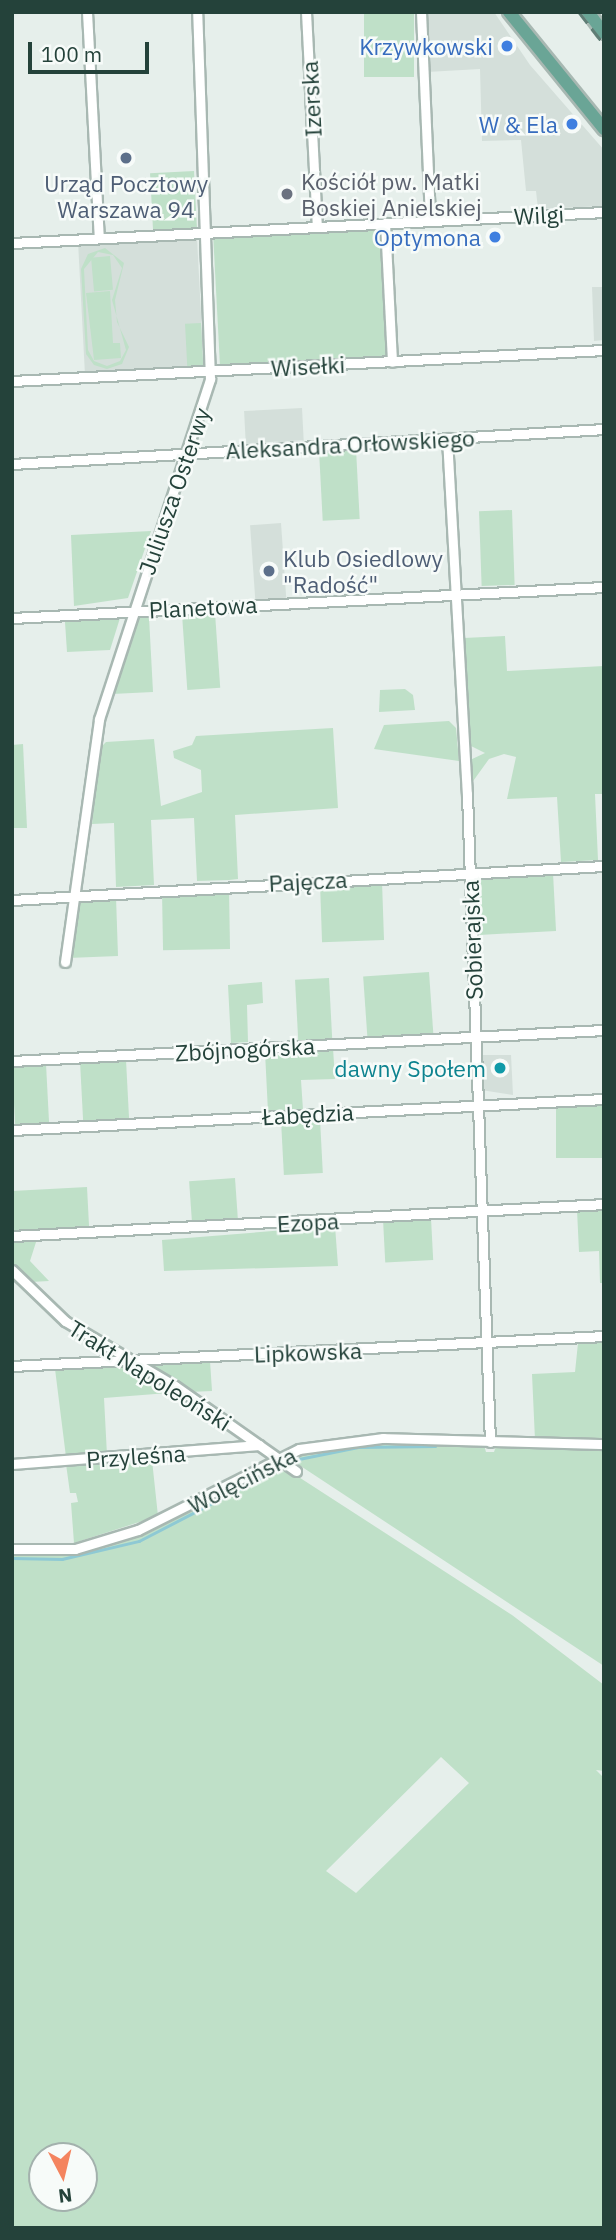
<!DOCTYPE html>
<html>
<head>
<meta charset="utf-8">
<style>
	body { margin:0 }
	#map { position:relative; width:616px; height:2240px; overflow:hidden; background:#e6efeb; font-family:"IBM Plex Sans",sans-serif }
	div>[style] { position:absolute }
	.built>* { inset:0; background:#d4dfda; transform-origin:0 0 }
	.green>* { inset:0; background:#bfe0c8; transform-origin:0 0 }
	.stream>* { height:2.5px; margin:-1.25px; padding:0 1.25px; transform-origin:1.25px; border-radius:1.25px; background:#8ec9d4 }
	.roads { filter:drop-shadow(2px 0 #a8b8b2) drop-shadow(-2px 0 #a8b8b2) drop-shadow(0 2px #a8b8b2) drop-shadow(0 -2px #a8b8b2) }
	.minor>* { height:9px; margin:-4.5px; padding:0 4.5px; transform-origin:4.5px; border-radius:4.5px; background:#fff }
	.major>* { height:12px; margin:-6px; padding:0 6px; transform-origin:6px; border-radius:6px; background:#6aa596 }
	.rail>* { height:2.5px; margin-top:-1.25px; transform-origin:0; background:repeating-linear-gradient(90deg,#5f7d75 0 14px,transparent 0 21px) }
	.dots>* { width:19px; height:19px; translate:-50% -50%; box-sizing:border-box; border:4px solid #f7fbf9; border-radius:50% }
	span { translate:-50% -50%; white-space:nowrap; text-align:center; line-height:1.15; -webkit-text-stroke:5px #f7fbf9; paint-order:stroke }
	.shop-label { font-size:23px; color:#366cbe }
	.right { translate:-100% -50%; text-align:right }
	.street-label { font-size:23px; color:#24423a }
	.worship-label { font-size:23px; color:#5b616d }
	.left { translate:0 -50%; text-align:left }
	.service-label { font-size:23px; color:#4e5e75 }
	.culture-label { font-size:23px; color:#0d838f }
	.frame { position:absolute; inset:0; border:14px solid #24423a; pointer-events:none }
	.north { position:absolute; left:28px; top:2142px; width:70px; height:70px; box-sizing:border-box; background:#f7fbf9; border:2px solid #a3b1ad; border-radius:50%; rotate:173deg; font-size:19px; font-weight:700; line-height:28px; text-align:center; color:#24423a }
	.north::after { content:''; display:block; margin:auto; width:24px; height:32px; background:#f4845f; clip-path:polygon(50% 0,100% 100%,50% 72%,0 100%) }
	.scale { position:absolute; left:28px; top:42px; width:121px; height:32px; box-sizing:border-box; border:4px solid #24423a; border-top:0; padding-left:9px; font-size:21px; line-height:24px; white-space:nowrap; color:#24423a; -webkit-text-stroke:5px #f7fbf9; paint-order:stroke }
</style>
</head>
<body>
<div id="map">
	<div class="built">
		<div style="clip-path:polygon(426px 12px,494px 12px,530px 65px,604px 150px,604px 206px,538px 209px,536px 191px,526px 191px,521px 140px,482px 141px,480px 69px,427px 72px)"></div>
		<div style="left:197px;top:238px;width:130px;height:119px;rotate:87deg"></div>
		<div style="clip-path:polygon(592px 287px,604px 287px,604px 340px,594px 341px)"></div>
		<div style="left:302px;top:408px;width:33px;height:58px;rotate:87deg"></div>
		<div style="left:281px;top:523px;width:75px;height:31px;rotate:86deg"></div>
		<div style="clip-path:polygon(480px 1055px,511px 1055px,513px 1095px,481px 1090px)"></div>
	</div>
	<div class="green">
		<div style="left:364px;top:12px;width:50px;height:65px"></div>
		<div style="left:194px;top:171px;width:57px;height:44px;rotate:87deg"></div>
		<div style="left:381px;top:228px;width:129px;height:168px;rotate:87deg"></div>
		<div style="clip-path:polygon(evenodd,105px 248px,124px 263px,115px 300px,117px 322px,129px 347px,122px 364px,107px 369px,94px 365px,86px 354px,81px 269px,88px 254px,105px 248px,98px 252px,113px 255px,122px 268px,112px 300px,126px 350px,120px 361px,107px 366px,94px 361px,88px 350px,84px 269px,98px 252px)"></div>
		<div style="left:110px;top:256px;width:34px;height:19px;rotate:85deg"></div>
		<div style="clip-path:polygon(110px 291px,113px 343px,120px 343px,121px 358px,94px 360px,86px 293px)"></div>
		<div style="left:201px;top:323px;width:45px;height:16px;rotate:87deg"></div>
		<div style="left:356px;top:449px;width:70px;height:37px;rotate:87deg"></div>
		<div style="left:512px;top:510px;width:75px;height:33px;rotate:88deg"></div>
		<div style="clip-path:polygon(151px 531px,128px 598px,74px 606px,71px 535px)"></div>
		<div style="left:215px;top:613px;width:75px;height:33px;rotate:86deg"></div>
		<div style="clip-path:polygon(149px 617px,153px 692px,112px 694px,138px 618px)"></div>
		<div style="clip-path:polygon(120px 618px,110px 650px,67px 652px,65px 622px)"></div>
		<div style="clip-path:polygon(505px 636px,507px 671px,604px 666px,604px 794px,595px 794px,598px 860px,561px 862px,557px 797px,507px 799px,516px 757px,504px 754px,489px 759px,471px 784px,470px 760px,485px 753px,469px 745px,464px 638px)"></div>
		<div style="clip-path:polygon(405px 689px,413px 695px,415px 710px,379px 712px,380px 690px)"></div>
		<div style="clip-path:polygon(449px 721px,456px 728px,459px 761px,374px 749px,384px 725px)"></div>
		<div style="clip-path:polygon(333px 728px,338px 808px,235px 815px,238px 879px,229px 880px,197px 881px,194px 818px,151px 820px,154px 885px,116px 887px,114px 823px,92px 824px,100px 748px,106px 742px,154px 739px,161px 806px,202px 792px,201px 770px,174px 758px,173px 751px,192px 745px,196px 736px)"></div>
		<div style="clip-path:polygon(23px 744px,27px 828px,12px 828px,12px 745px)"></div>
		<div style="left:553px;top:873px;width:58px;height:77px;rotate:87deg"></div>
		<div style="left:382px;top:882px;width:58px;height:62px;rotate:88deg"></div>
		<div style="left:229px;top:890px;width:59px;height:67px;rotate:89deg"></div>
		<div style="clip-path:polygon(116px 897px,118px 956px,68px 958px,73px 899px)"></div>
		<div style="left:429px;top:972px;width:62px;height:66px;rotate:86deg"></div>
		<div style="left:329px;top:978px;width:61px;height:34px;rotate:87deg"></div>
		<div style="clip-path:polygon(262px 982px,263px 1003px,247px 1005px,248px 1042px,231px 1043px,228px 985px)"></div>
		<div style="clip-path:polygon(333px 1048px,335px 1079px,301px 1080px,303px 1110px,268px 1112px,265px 1052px)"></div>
		<div style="left:126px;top:1060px;width:61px;height:46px;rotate:87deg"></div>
		<div style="left:46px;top:1064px;width:61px;height:34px;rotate:87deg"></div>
		<div style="left:604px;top:1104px;width:54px;height:48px;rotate:90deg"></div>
		<div style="left:320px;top:1119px;width:54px;height:39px;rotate:87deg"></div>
		<div style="left:235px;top:1178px;width:42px;height:46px;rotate:86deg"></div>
		<div style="left:87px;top:1187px;width:40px;height:75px;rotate:87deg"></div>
		<div style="clip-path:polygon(604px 1209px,604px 1283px,600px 1283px,599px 1251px,579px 1252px,577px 1210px)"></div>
		<div style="left:431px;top:1218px;width:42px;height:48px;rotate:87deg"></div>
		<div style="clip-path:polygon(335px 1226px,338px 1266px,164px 1271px,162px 1240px)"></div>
		<div style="clip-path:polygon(37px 1239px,30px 1261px,49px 1281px,31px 1282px,12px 1264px,12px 1241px)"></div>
		<div style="clip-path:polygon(604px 1342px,604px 1441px,535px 1440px,532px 1374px,575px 1372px,578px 1343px)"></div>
		<div style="clip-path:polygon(210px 1361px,212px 1391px,190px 1392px,153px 1366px)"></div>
		<div style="clip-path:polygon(127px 1365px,168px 1393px,104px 1398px,107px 1455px,66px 1457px,55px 1369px)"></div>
		<div style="clip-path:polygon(383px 1440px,484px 1445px,486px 1452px,494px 1452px,496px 1446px,604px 1447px,604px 1666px,287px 1457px)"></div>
		<div style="clip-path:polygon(152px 1460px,158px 1516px,74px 1543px,71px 1503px,78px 1502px,76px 1493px,70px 1493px,66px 1464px)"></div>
		<div style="clip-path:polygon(evenodd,277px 1463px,512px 1615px,604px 1685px,604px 1771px,596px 1770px,604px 1778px,604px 2228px,12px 2228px,12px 1553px,78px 1552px,142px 1534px,277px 1463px,441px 1757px,469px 1783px,356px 1893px,326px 1871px,441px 1757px,277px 1463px,42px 2156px,84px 2156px,84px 2198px,42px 2198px,42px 2156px)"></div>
	</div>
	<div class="stream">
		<div style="left:294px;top:1460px;width:65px;rotate:-11.5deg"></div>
		<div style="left:358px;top:1447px;width:77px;rotate:-0.7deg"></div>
		<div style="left:12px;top:1558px;width:50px;rotate:1.1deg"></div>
		<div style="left:62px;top:1559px;width:79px;rotate:-13.2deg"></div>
		<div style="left:139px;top:1541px;width:159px;rotate:-27.4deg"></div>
	</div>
	<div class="roads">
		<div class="minor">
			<div style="left:87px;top:12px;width:226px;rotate:87deg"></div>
			<div style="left:306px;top:12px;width:215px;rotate:87.1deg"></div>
			<div style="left:421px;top:12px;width:208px;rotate:87.5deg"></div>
			<div style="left:385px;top:223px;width:139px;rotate:87.1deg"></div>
			<div style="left:12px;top:243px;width:593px;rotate:-3deg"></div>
			<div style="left:12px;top:381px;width:593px;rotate:-3deg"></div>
			<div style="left:447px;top:438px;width:357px;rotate:86.8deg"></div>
			<div style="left:467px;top:794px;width:648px;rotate:87.97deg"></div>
			<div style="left:12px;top:464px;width:593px;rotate:-3.38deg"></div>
			<div style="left:12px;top:618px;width:593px;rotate:-3deg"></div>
			<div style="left:12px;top:900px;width:593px;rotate:-3.29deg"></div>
			<div style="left:65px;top:962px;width:245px;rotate:-82deg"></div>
			<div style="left:99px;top:719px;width:358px;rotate:-71.9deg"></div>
			<div style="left:210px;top:379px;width:367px;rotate:-92deg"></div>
			<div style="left:12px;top:1061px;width:593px;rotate:-3deg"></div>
			<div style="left:12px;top:1130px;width:593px;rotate:-3deg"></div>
			<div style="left:12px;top:1236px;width:593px;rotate:-3.09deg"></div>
			<div style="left:12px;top:1270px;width:74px;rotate:43.9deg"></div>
			<div style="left:65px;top:1321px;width:128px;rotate:30.6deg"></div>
			<div style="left:175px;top:1386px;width:148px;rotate:35.1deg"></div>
			<div style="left:12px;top:1366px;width:593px;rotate:-2.9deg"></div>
			<div style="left:12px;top:1464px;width:248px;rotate:-4.4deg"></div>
			<div style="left:12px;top:1549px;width:63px"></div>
			<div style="left:75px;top:1549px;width:66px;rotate:-16.8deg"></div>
			<div style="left:138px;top:1530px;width:180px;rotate:-26.7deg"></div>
			<div style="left:299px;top:1449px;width:85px;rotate:-7.5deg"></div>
			<div style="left:383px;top:1438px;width:221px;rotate:1.6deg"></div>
		</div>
		<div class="major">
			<div style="left:509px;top:12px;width:151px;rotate:50.9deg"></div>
			<div style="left:588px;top:12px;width:26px;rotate:53deg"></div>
		</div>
	</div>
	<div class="rail">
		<div style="left:579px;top:12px;width:41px;rotate:52deg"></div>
	</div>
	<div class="dots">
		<div style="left:507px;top:46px;background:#3f7fe0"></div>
		<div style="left:572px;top:124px;background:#3f7fe0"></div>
		<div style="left:126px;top:158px;background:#5c6f8a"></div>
		<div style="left:287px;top:194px;background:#6b7280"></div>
		<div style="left:495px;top:237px;background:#3f7fe0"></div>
		<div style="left:269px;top:571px;background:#5c6f8a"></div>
		<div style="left:500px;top:1068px;background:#0f9aa8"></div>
	</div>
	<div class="shop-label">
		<span class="right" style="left:493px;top:46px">Krzywkowski</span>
		<span class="right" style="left:558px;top:124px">W &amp; Ela</span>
		<span class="right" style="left:481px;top:237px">Optymona</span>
	</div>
	<div class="street-label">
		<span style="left:311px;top:99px;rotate:-93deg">Izerska</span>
		<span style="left:539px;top:215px;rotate:-3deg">Wilgi</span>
		<span style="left:308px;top:366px;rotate:-3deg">Wisełki</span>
		<span style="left:350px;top:444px;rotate:-3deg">Aleksandra Orłowskiego</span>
		<span style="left:174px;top:491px;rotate:-71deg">Juliusza Osterwy</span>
		<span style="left:203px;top:607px;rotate:-3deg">Planetowa</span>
		<span style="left:308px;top:881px;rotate:-3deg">Pajęcza</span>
		<span style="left:472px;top:940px;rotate:-92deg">Sobierajska</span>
		<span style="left:245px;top:1049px;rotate:-3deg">Zbójnogórska</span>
		<span style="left:308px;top:1114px;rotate:-3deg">Łabędzia</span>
		<span style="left:308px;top:1222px;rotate:-3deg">Ezopa</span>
		<span style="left:308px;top:1352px;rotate:-2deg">Lipkowska</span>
		<span style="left:150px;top:1375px;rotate:32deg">Trakt Napoleoński</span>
		<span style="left:136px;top:1456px;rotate:-4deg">Przyleśna</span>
		<span style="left:242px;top:1480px;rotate:-27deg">Wolęcińska</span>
	</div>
	<div class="worship-label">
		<span class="left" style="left:301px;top:194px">Kościół pw. Matki<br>Boskiej Anielskiej</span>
	</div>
	<div class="service-label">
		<span style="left:126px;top:196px">Urząd Pocztowy<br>Warszawa 94</span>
		<span class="left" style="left:283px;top:571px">Klub Osiedlowy<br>"Radość"</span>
	</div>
	<div class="culture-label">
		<span class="right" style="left:486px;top:1068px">dawny Społem</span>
	</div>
	<div class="frame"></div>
	<div class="north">N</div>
	<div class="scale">100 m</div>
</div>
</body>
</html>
